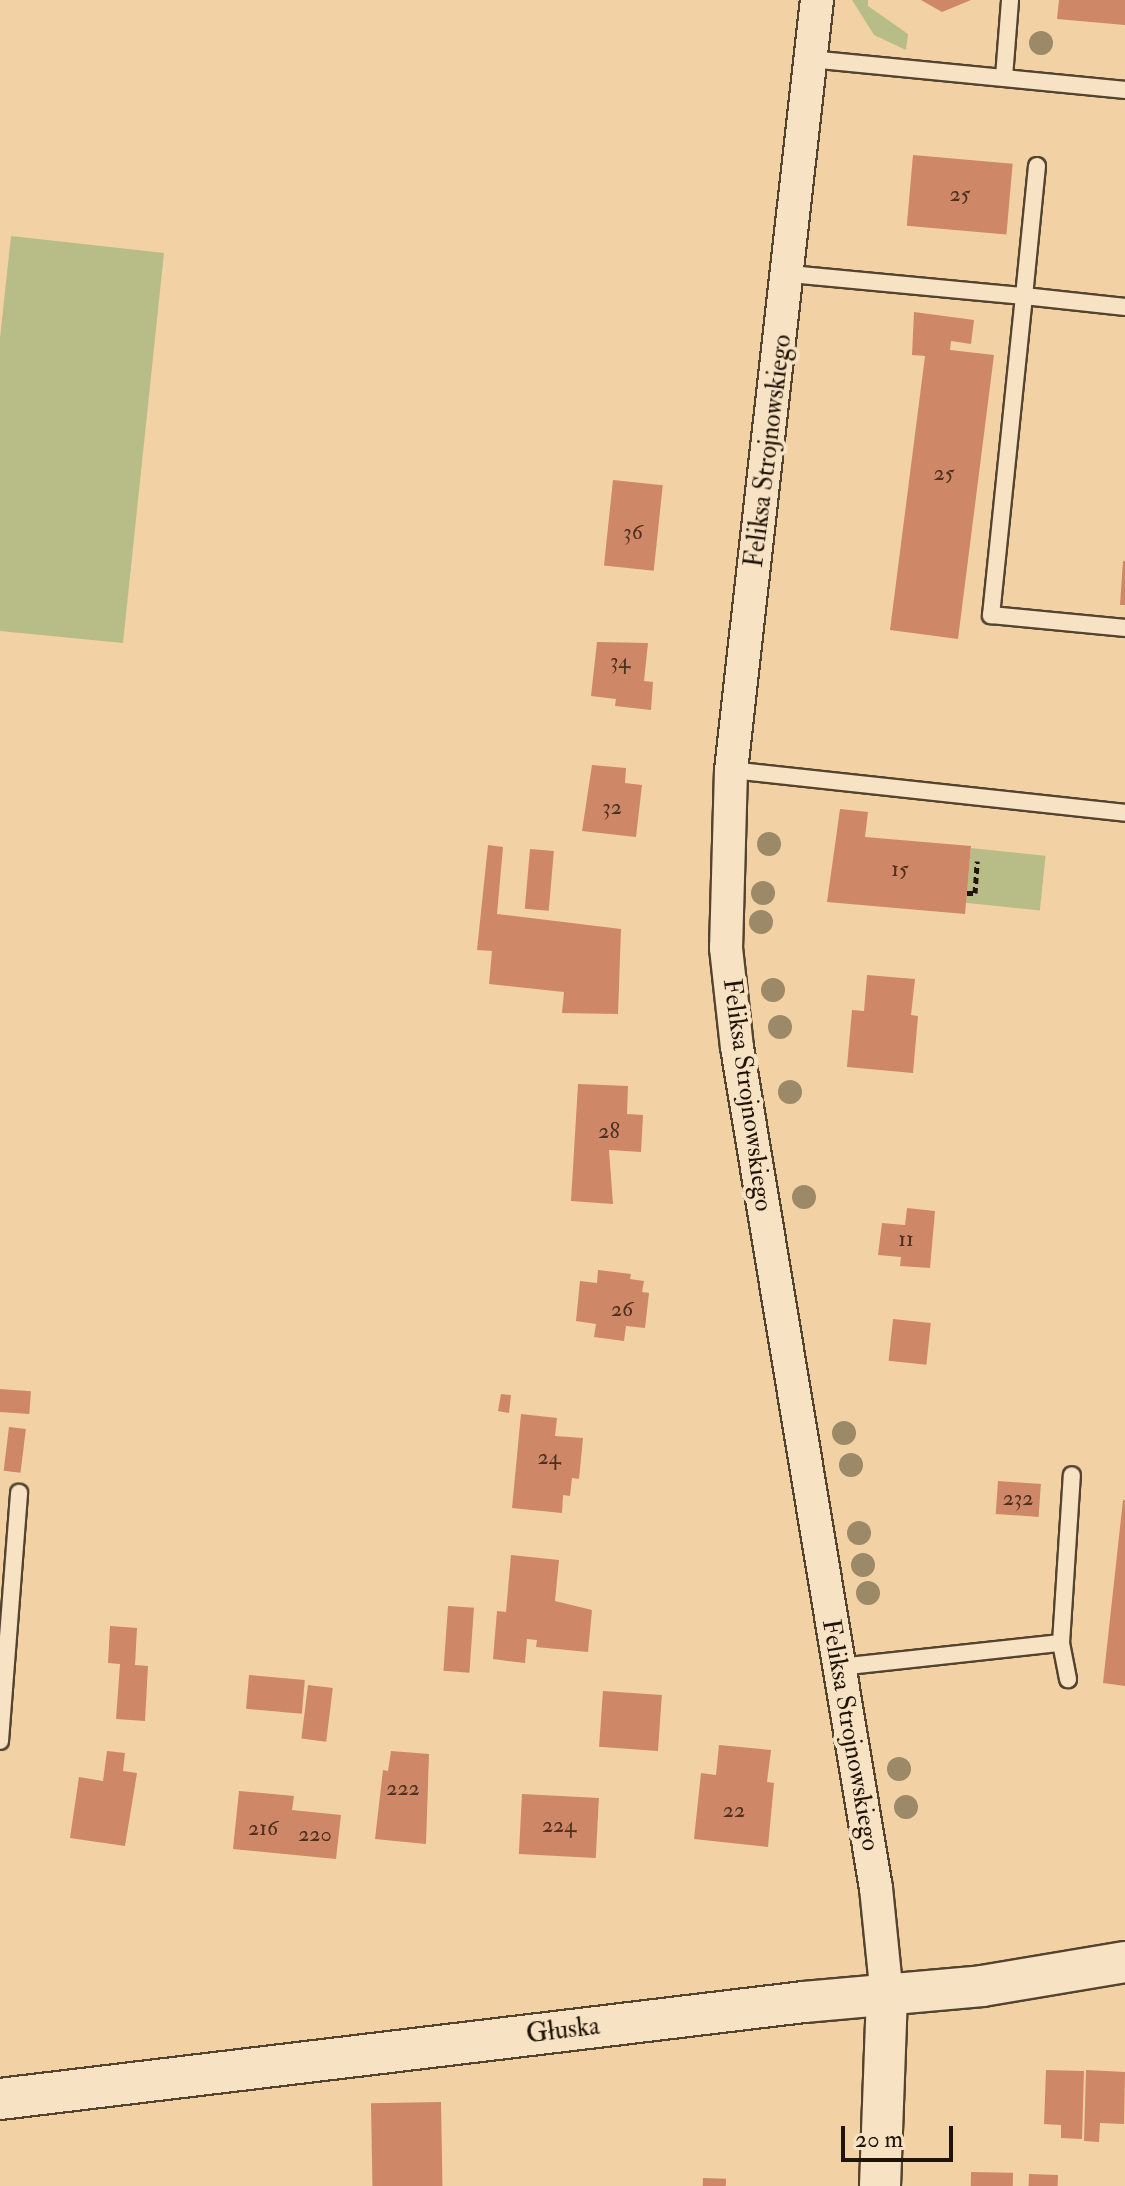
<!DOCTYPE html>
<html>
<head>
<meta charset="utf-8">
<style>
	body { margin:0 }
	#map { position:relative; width:1125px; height:2186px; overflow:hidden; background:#f2d2a5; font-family:"IM FELL Double Pica",serif }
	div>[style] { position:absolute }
	.green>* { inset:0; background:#b8bd88; transform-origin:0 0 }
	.building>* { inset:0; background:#ce8767; transform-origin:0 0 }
	.path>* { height:5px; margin-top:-2.5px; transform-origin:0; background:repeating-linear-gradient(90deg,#201308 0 6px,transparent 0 10px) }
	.roads { filter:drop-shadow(2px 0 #54432f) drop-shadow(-2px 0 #54432f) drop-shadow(0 2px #54432f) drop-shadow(0 -2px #54432f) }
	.service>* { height:16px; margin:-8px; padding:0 8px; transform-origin:8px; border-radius:8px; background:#f7e2c4 }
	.minor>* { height:32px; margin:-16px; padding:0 16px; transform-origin:16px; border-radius:16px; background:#f7e2c4 }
	.tertiary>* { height:40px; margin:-20px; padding:0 20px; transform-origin:20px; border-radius:20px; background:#f7e2c4 }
	.trees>* { width:24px; height:24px; margin:-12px; border-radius:50%; background:#9c8967 }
	span { translate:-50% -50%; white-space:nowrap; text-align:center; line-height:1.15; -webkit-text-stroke:8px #f7e2c4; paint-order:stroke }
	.number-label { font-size:22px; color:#4c3020 }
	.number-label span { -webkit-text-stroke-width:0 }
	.street-label { font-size:26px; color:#201308 }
	.scale { position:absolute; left:841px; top:2126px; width:112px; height:36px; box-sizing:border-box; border:4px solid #201308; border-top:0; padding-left:10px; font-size:24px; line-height:28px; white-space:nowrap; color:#201308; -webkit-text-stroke:6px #f7e2c4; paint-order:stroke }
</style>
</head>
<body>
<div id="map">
	<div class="green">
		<div style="clip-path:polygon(852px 0,868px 0,868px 6px,908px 34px,906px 50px,874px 35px)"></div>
		<div style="clip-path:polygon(11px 236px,164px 253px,123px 643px,0 631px,0 338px)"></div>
		<div style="left:971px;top:848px;width:75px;height:55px;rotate:6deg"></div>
	</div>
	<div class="building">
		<div style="clip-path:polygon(921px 0,971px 0,942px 12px)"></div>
		<div style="clip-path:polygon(1059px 0,1125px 0,1125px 25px,1057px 19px)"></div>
		<div style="left:913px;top:155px;width:100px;height:71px;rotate:5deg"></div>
		<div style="clip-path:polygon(914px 312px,974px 320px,971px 344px,951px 341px,950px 350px,994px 355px,958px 639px,890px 630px,925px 356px,912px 355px)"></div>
		<div style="left:613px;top:480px;width:50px;height:86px;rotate:6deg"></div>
		<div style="clip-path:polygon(1123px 561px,1125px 561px,1125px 605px,1120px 605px)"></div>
		<div style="clip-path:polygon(597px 642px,648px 643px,644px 681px,653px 682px,651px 710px,615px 706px,616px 699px,591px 696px)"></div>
		<div style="clip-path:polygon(592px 765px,626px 768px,625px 783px,642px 785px,636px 837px,582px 831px)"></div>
		<div style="clip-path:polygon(840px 809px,868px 812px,865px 837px,971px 846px,965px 914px,827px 902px)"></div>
		<div style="clip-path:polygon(488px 845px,503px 847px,497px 914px,621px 929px,618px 1014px,562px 1013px,564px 992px,489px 984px,492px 951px,477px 950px)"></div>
		<div style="left:530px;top:849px;width:24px;height:60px;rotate:5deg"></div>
		<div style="clip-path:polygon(867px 975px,915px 979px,911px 1015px,918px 1016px,913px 1073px,847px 1067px,852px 1010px,864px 1011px)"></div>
		<div style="clip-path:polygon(578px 1084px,628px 1086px,627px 1114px,643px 1115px,641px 1152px,609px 1150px,613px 1204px,571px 1201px)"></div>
		<div style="clip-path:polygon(907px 1208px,935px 1211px,930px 1268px,900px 1266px,901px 1257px,878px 1255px,882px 1223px,905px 1225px)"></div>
		<div style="clip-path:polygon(598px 1270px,631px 1274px,630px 1279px,644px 1281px,642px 1292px,649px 1293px,645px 1328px,626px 1326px,624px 1341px,594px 1337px,596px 1324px,576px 1321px,580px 1281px,597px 1283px)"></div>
		<div style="left:893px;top:1319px;width:38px;height:42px;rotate:6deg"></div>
		<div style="left:0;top:1389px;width:31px;height:23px;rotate:4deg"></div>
		<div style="clip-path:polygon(501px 1394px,511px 1395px,509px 1413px,498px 1411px)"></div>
		<div style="clip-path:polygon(521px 1414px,557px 1418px,555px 1436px,583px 1438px,579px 1479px,572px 1478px,570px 1496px,563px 1495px,562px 1513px,512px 1508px)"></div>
		<div style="left:9px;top:1427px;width:17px;height:44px;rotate:7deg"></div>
		<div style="left:998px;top:1481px;width:43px;height:33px;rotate:4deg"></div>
		<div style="clip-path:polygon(1123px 1500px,1125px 1500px,1125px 1686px,1103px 1683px)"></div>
		<div style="clip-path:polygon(511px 1555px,559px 1560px,555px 1601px,592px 1610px,588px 1652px,536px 1647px,537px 1640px,527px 1639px,525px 1663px,493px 1659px,497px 1611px,506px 1612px)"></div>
		<div style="left:448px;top:1606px;width:26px;height:65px;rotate:4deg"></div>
		<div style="clip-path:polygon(110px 1626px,137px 1628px,135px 1665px,148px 1666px,145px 1721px,116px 1719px,120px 1664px,108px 1663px)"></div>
		<div style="left:249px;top:1675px;width:56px;height:34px;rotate:5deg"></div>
		<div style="left:308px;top:1685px;width:25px;height:54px;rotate:7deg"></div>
		<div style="left:603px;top:1691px;width:59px;height:56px;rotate:4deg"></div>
		<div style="clip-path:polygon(719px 1745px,771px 1750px,767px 1782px,774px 1783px,768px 1847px,694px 1839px,701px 1773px,716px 1775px)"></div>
		<div style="clip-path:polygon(107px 1751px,125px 1753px,123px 1771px,137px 1773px,125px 1846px,70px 1838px,79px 1777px,103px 1781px)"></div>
		<div style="clip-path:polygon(391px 1751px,429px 1754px,426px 1844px,375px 1839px,383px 1770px,388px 1771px)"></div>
		<div style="clip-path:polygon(239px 1791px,294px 1796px,292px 1810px,341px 1815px,336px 1859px,233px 1849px)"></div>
		<div style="left:522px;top:1794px;width:77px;height:60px;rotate:3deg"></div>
		<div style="clip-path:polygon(1046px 2070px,1084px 2071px,1082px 2139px,1061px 2138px,1061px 2125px,1044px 2124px)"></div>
		<div style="clip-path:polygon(1086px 2070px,1125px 2072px,1124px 2124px,1100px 2123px,1099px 2142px,1084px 2141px)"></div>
		<div style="left:441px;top:2102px;width:84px;height:70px;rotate:89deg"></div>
		<div style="left:971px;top:2172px;width:42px;height:14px;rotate:1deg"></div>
		<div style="left:1029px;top:2174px;width:29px;height:12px;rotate:2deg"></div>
		<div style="left:703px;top:2178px;width:23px;height:8px;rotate:2deg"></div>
	</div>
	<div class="path">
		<div style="left:967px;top:893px;width:8px"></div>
		<div style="left:975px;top:893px;width:32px;rotate:-86deg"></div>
	</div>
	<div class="roads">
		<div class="service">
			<div style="left:810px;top:59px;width:317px;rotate:5.6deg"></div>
			<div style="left:1004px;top:77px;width:77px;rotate:-85.5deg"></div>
			<div style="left:1037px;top:166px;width:131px;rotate:95.7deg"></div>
			<div style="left:1024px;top:296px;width:102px;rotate:6.2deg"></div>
			<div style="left:790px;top:274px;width:235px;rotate:5.4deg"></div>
			<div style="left:1024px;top:296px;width:321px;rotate:95.9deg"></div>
			<div style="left:991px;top:615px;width:135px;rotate:5.5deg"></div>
			<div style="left:731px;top:770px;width:396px;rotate:6.2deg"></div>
			<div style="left:1061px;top:1643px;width:37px;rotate:79deg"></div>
			<div style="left:839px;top:1667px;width:223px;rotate:-6.2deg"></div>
			<div style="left:1061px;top:1643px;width:168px;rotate:-86.3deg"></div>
			<div style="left:0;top:1741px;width:249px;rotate:-85.6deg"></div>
		</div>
		<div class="minor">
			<div style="left:817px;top:0;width:775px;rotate:96.37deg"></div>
			<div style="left:731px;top:770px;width:178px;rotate:91.6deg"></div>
			<div style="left:726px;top:948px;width:100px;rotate:83.7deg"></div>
			<div style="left:737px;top:1047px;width:852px;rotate:80.62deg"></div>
			<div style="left:876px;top:1888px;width:109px;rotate:84.2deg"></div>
		</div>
		<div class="tertiary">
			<div style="left:0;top:2099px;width:810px;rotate:-6.88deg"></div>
			<div style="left:804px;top:2002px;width:179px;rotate:-5.1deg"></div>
			<div style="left:982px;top:1986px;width:145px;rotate:-9.5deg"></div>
			<div style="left:880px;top:2186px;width:190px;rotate:-87.9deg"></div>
		</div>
	</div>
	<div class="trees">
		<div style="left:1041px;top:43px"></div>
		<div style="left:769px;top:844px"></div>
		<div style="left:763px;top:893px"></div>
		<div style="left:761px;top:922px"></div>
		<div style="left:773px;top:990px"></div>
		<div style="left:780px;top:1027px"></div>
		<div style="left:790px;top:1092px"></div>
		<div style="left:804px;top:1197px"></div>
		<div style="left:844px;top:1433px"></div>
		<div style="left:851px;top:1465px"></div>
		<div style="left:859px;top:1533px"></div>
		<div style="left:863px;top:1565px"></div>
		<div style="left:868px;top:1593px"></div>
		<div style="left:899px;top:1769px"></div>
		<div style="left:906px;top:1807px"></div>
	</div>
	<div class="number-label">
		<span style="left:960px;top:195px">25</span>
		<span style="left:944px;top:474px">25</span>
		<span style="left:633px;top:533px">36</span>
		<span style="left:620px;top:662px">34</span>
		<span style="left:612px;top:808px">32</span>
		<span style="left:900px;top:870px">15</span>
		<span style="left:609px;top:1132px">28</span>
		<span style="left:906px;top:1240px">11</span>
		<span style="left:622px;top:1310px">26</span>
		<span style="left:549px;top:1458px">24</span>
		<span style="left:1018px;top:1499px">232</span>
		<span style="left:403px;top:1789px">222</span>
		<span style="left:734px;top:1811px">22</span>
		<span style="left:559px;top:1826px">224</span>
		<span style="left:263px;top:1829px">216</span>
		<span style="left:315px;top:1835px">220</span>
	</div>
	<div class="street-label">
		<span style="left:769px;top:451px;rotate:-83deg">Feliksa Strojnowskiego</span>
		<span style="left:747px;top:1095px;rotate:82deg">Feliksa Strojnowskiego</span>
		<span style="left:850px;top:1735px;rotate:80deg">Feliksa Strojnowskiego</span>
		<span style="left:563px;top:2031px;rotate:-7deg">Głuska</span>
	</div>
	<div class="scale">20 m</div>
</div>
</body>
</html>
